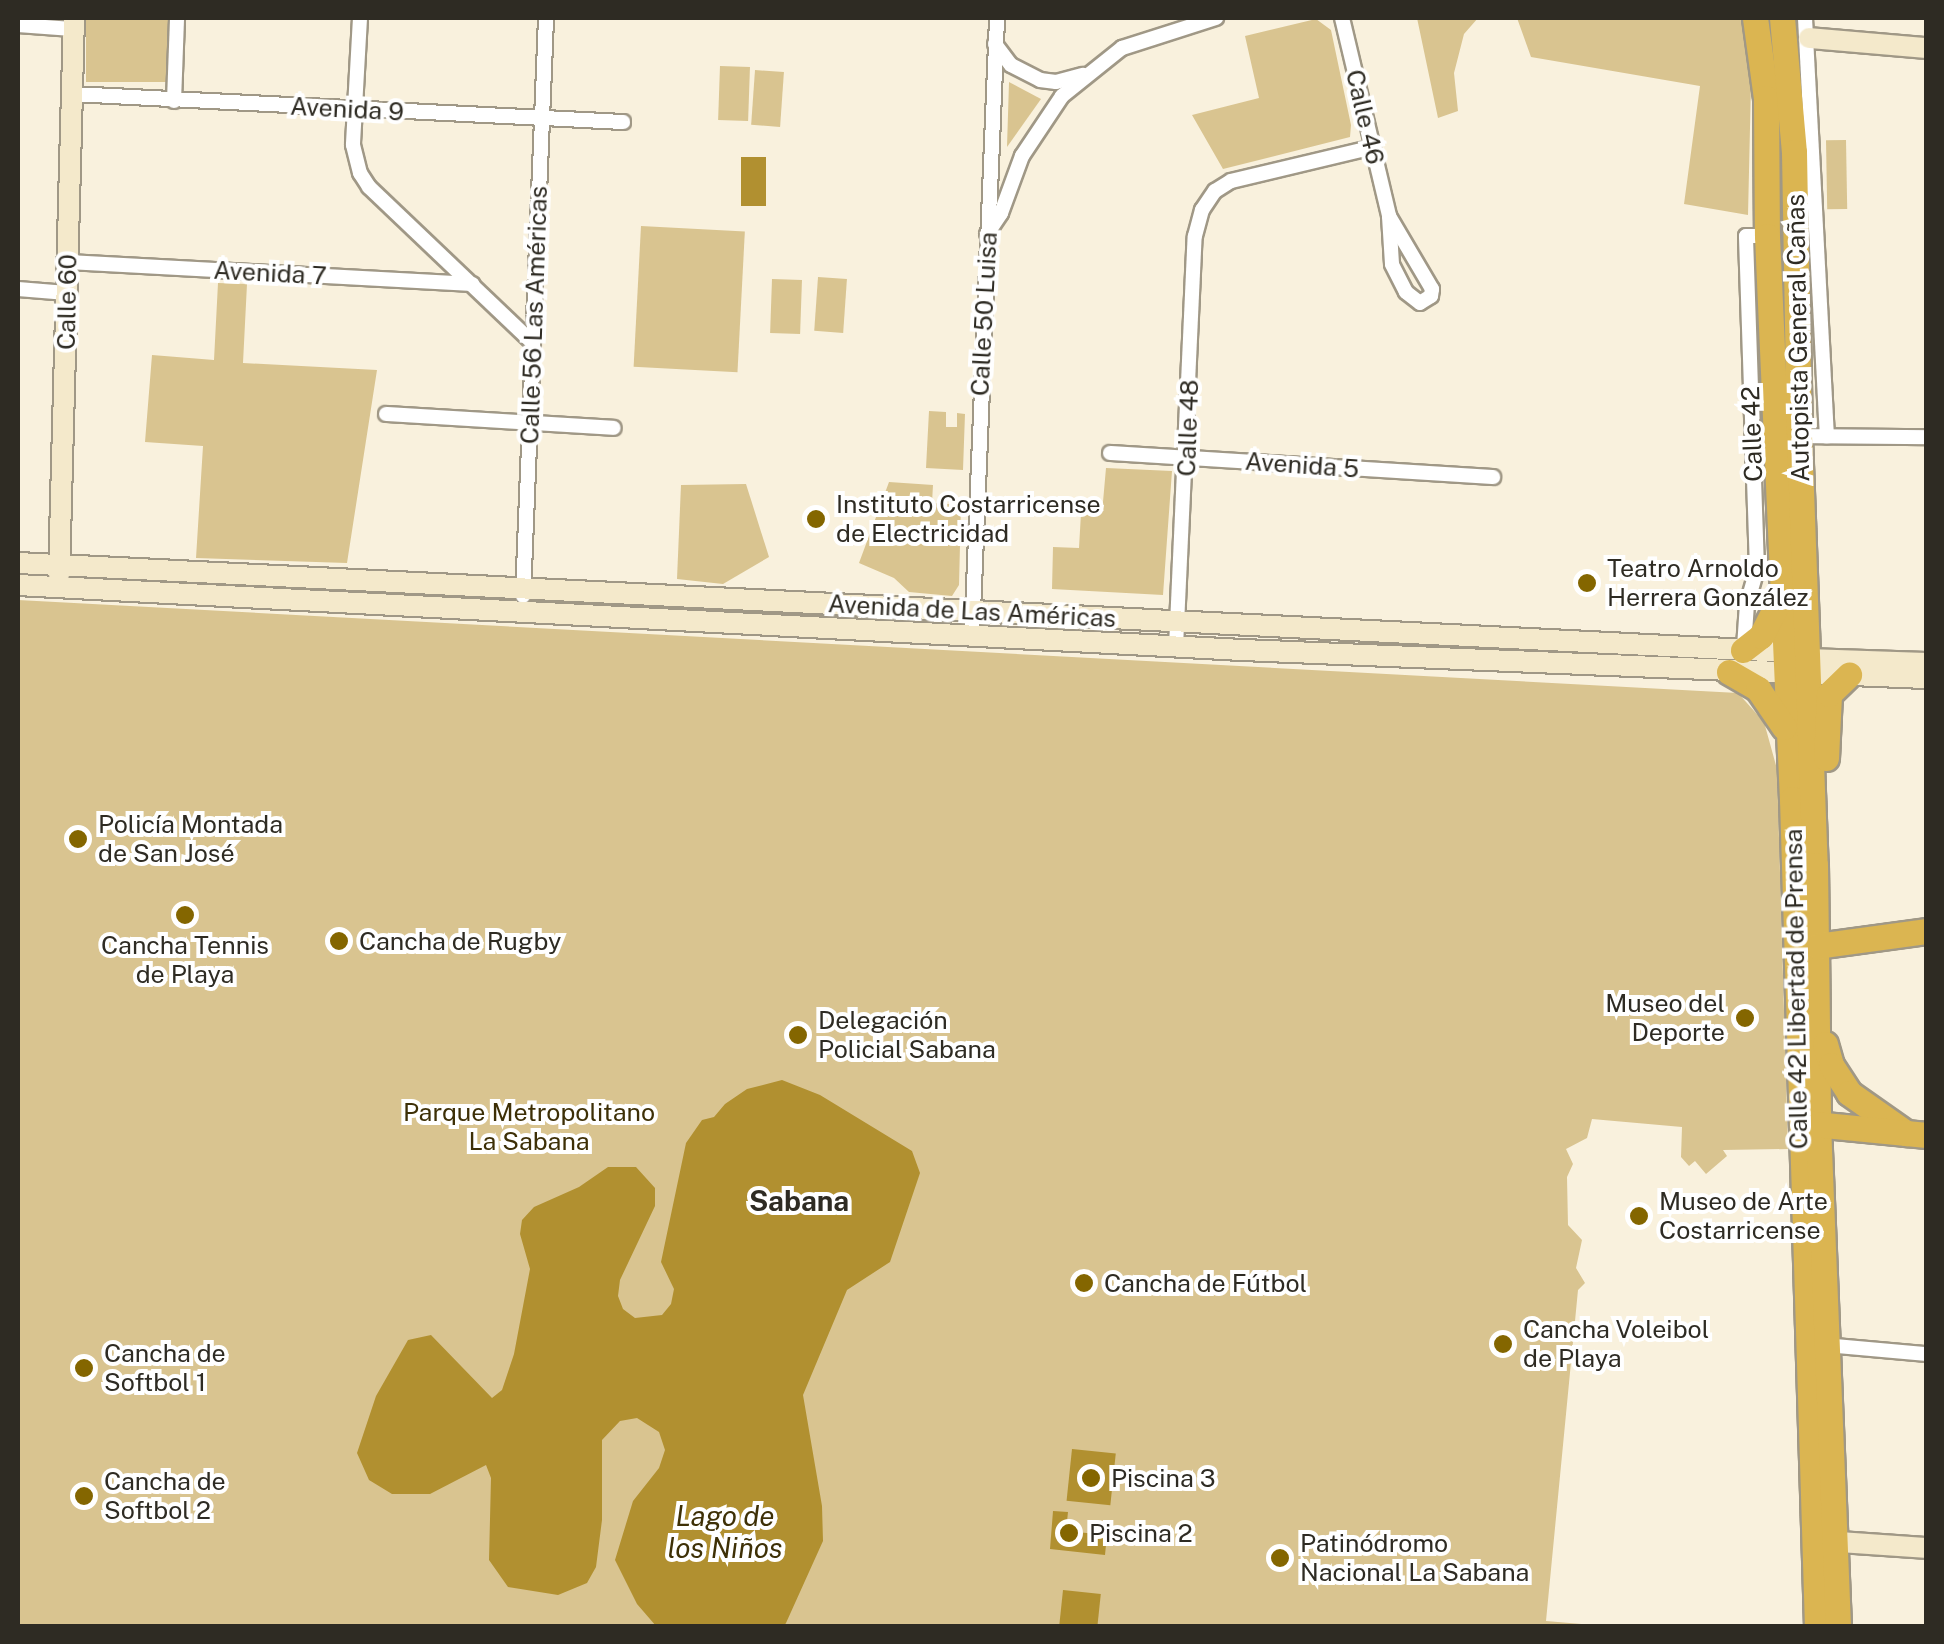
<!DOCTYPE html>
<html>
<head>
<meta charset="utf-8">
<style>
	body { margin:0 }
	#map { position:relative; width:1944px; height:1644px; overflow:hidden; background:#f9f1dd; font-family:"Public Sans",sans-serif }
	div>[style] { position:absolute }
	.green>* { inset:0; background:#d9c490; transform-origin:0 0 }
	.water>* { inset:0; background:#b19030; transform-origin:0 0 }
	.roads { filter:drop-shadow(2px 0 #a09886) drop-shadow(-2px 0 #a09886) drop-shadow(0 2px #a09886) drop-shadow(0 -2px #a09886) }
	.street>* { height:14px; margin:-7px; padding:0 7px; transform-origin:7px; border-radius:7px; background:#fff }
	.secondary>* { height:20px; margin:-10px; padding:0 10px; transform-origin:10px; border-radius:10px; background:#f4e9cb }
	.highway>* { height:25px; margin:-12.5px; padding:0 12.5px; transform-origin:12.5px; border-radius:12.5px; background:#dbb551 }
	.dots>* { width:28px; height:28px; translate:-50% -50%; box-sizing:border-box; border:5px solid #fff; border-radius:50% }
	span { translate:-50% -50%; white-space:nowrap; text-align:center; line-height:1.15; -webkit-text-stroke:8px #fff; paint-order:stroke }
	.street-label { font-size:25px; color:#2e2b23 }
	.poi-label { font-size:25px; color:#2e2b23 }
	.left { translate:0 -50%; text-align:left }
	.right { translate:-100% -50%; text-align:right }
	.park-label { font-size:25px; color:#3d2f06 }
	.neighbourhood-label { font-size:28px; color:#2e2b23; font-weight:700 }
	.water-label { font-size:28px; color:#3e3006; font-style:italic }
	.frame { position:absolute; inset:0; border:20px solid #2e2b23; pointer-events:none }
</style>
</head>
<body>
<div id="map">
	<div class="green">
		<div style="left:86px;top:18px;width:83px;height:64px"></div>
		<div style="clip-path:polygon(1417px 18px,1478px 18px,1464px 34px,1454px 73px,1458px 111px,1438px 118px)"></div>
		<div style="clip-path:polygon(1517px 18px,1742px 18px,1751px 84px,1748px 215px,1684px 204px,1700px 86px,1531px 57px)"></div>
		<div style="clip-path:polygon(1316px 19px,1331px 30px,1351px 125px,1350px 137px,1223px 169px,1192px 115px,1259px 98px,1245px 36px)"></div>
		<div style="left:720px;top:66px;width:30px;height:54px;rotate:2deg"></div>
		<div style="left:755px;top:70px;width:29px;height:55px;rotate:4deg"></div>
		<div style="clip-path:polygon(1009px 82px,1041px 99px,1007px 147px)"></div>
		<div style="left:1846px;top:140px;width:69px;height:20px;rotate:89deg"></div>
		<div style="left:641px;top:226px;width:104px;height:141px;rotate:3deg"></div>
		<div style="left:818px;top:277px;width:29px;height:54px;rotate:4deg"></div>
		<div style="left:772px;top:279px;width:30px;height:54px;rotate:2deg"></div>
		<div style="clip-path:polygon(218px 283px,247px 284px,243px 363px,377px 370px,347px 563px,196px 558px,203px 446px,145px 442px,152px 355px,214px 360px)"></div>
		<div style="clip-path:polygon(929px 411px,946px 412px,946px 427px,957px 427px,957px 413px,965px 414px,963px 470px,926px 468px)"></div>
		<div style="clip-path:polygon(1106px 468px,1172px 471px,1163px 595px,1052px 589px,1053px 547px,1079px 548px,1081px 513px,1102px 513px)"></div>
		<div style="clip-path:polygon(889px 482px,933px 485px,932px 503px,961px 505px,959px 585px,952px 596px,909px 592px,894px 578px,859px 563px)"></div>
		<div style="clip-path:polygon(746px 484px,769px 557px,723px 584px,677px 579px,681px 485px)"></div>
		<div style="clip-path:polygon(18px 600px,1738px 693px,1764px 722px,1777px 769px,1788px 1149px,1723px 1150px,1727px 1156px,1706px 1174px,1695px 1161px,1689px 1166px,1681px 1157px,1682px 1127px,1592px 1119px,1587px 1138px,1566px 1149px,1573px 1164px,1567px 1177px,1568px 1225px,1582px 1240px,1576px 1268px,1585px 1283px,1578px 1290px,1546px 1621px,1605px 1626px,18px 1626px)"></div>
	</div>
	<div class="water">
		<div style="left:741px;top:157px;width:25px;height:49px"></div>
		<div style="clip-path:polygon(782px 1080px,820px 1095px,912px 1151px,920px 1173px,890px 1262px,847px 1290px,803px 1395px,822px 1506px,823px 1541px,786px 1623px,784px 1626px,656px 1626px,637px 1604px,615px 1560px,633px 1501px,659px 1468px,665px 1450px,659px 1432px,637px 1418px,620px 1421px,602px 1440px,602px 1520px,596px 1567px,587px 1583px,558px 1595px,508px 1587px,489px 1560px,491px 1478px,486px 1465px,430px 1494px,392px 1494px,369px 1480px,357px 1453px,376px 1396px,408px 1340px,431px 1335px,492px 1398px,502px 1390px,514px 1354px,530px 1269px,520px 1234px,522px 1220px,534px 1207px,579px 1187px,608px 1167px,636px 1167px,655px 1188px,655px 1206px,620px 1280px,618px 1296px,623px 1309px,635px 1318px,662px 1315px,671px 1304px,674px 1289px,661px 1262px,686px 1143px,702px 1120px,714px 1117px,725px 1104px,747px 1089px)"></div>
		<div style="left:1072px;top:1449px;width:44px;height:52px;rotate:6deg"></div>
		<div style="clip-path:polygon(1053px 1511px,1068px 1512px,1066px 1531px,1107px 1535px,1105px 1555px,1050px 1549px)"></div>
		<div style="left:1063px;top:1590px;width:38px;height:36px;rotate:6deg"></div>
	</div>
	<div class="roads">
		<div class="street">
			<div style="left:360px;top:18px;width:127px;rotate:93.2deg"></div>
			<div style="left:353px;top:145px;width:29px;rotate:76deg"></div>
			<div style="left:360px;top:173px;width:17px;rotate:57deg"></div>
			<div style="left:369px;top:187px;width:226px;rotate:43.6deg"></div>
			<div style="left:1342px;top:18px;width:204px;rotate:76.6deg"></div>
			<div style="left:1805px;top:18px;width:419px;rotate:87deg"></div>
			<div style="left:18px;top:25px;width:54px;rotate:4.2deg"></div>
			<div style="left:995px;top:44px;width:26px;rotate:53deg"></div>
			<div style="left:1011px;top:65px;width:33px;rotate:27deg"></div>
			<div style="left:1040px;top:80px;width:16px;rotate:7deg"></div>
			<div style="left:1056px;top:82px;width:28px;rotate:-15deg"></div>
			<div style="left:72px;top:94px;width:552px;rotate:2.91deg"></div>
			<div style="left:174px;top:101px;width:83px;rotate:-87.9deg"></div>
			<div style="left:1389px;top:216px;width:85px;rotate:59.5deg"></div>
			<div style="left:1432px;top:289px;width:7px;rotate:98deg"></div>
			<div style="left:1431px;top:296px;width:13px;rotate:148deg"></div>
			<div style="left:1420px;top:303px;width:18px;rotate:-142deg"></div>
			<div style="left:1406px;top:292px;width:31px;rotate:-117deg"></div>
			<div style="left:1392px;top:264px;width:48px;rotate:-93.6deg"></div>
			<div style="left:987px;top:234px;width:25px;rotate:-56deg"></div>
			<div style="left:1001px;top:213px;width:61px;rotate:-69.8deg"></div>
			<div style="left:1022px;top:156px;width:72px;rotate:-56.3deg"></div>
			<div style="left:1062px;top:96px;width:77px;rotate:-38.7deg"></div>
			<div style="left:1122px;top:48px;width:99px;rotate:-17.7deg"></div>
			<div style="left:68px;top:262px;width:405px;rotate:3.1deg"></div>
			<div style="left:18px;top:289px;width:49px;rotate:4.7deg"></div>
			<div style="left:386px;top:414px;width:228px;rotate:3.5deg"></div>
			<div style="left:1799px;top:436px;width:127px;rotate:0.5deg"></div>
			<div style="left:1110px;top:453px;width:384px;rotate:3.6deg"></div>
			<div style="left:523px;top:596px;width:578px;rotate:-87.72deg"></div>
			<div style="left:972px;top:636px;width:619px;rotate:-87.68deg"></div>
			<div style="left:1176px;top:647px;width:411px;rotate:-87.4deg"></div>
			<div style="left:1195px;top:236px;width:27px;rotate:-75deg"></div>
			<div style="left:1202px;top:210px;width:23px;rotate:-56deg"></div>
			<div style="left:1215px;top:191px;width:19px;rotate:-32deg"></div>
			<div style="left:1231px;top:181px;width:143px;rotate:-13.4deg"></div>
			<div style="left:1744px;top:647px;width:43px;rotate:-86deg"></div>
			<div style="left:1747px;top:604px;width:36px;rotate:-74deg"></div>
			<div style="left:1757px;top:569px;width:333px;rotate:-91.9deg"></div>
			<div style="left:1746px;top:236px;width:21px"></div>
			<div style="left:1825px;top:1345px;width:101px;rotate:5.1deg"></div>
		</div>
		<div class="secondary">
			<div style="left:1809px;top:38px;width:117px;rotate:4.9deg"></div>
			<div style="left:18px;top:563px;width:1769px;rotate:2.88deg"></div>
			<div style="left:1785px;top:652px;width:23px;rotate:18deg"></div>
			<div style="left:1807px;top:659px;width:119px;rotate:1.9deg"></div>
			<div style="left:59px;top:575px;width:557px;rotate:-88.46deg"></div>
			<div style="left:18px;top:585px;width:1227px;rotate:3.04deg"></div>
			<div style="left:1243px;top:650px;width:684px;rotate:2.35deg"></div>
			<div style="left:1824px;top:1541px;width:102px;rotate:3.9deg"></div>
		</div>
		<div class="highway">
			<div style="left:1755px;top:18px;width:81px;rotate:82.2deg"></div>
			<div style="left:1766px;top:98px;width:138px;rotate:89.6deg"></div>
			<div style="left:1767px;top:236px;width:564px;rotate:87.46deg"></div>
			<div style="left:1792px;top:799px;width:827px;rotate:88.27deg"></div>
			<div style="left:1782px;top:18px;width:135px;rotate:84.9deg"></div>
			<div style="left:1794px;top:152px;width:284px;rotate:89deg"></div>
			<div style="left:1799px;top:436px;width:429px;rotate:87.9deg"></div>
			<div style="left:1815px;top:865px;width:259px;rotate:89.3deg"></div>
			<div style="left:1818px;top:1124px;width:502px;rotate:87.72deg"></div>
			<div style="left:1743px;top:650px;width:23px;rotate:-38deg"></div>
			<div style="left:1761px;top:636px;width:38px;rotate:-63deg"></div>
			<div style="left:1729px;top:672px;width:34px;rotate:30deg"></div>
			<div style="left:1758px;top:689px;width:46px;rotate:55.6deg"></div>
			<div style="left:1826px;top:758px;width:64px;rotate:-87.3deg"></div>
			<div style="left:1829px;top:694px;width:28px;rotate:-44deg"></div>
			<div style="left:1817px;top:946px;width:110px;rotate:-7.8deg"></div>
			<div style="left:1825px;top:1044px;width:22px;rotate:74deg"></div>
			<div style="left:1831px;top:1065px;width:33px;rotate:57deg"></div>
			<div style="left:1849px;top:1093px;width:70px;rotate:35.1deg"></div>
			<div style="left:1804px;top:1123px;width:123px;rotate:5.6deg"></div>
		</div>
	</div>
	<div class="dots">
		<div style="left:816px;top:519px;background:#846600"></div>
		<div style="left:1587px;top:583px;background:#846600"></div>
		<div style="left:78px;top:839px;background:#846600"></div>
		<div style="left:185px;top:915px;background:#846600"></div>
		<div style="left:339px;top:941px;background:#846600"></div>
		<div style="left:1745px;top:1018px;background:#846600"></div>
		<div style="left:798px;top:1035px;background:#846600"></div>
		<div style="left:1639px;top:1216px;background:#846600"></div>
		<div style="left:1084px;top:1283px;background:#846600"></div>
		<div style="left:1503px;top:1344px;background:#846600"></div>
		<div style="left:84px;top:1368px;background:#846600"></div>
		<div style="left:1091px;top:1478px;background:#846600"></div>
		<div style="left:84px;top:1496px;background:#846600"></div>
		<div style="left:1069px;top:1533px;background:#846600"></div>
		<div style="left:1280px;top:1558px;background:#846600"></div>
	</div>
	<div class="street-label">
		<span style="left:347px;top:109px;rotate:3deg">Avenida 9</span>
		<span style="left:1365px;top:117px;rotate:77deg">Calle 46</span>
		<span style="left:270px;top:273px;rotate:3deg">Avenida 7</span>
		<span style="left:67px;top:302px;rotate:-89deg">Calle 60</span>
		<span style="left:984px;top:314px;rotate:-87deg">Calle 50 Luisa</span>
		<span style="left:534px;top:315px;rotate:-88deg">Calle 56 Las Américas</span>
		<span style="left:1798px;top:338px;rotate:-91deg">Autopista General Cañas</span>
		<span style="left:1188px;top:428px;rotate:-88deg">Calle 48</span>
		<span style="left:1752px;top:434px;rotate:-92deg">Calle 42</span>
		<span style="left:1302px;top:465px;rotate:4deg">Avenida 5</span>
		<span style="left:972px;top:611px;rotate:3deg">Avenida de Las Américas</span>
		<span style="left:1796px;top:989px;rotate:-91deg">Calle 42 Libertad de Prensa</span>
	</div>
	<div class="poi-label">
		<span class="left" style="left:836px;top:519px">Instituto Costarricense<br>de Electricidad</span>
		<span class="left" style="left:1607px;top:583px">Teatro Arnoldo<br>Herrera González</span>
		<span class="left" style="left:98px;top:839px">Policía Montada<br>de San José</span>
		<span class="left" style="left:359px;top:941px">Cancha de Rugby</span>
		<span style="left:185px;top:960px">Cancha Tennis<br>de Playa</span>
		<span class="right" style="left:1725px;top:1018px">Museo del<br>Deporte</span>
		<span class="left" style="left:818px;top:1035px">Delegación<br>Policial Sabana</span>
		<span class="left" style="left:1659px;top:1216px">Museo de Arte<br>Costarricense</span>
		<span class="left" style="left:1104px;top:1283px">Cancha de Fútbol</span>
		<span class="left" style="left:1523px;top:1344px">Cancha Voleibol<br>de Playa</span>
		<span class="left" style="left:104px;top:1368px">Cancha de<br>Softbol 1</span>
		<span class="left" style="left:1111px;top:1478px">Piscina 3</span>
		<span class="left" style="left:104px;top:1496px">Cancha de<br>Softbol 2</span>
		<span class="left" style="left:1089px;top:1533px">Piscina 2</span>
		<span class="left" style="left:1300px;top:1558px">Patinódromo<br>Nacional La Sabana</span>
	</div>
	<div class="park-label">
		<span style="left:529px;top:1127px">Parque Metropolitano<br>La Sabana</span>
	</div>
	<div class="neighbourhood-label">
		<span style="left:799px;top:1201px">Sabana</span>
	</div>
	<div class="water-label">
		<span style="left:725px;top:1532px">Lago de<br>los Niños</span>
	</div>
	<div class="frame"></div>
</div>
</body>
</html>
